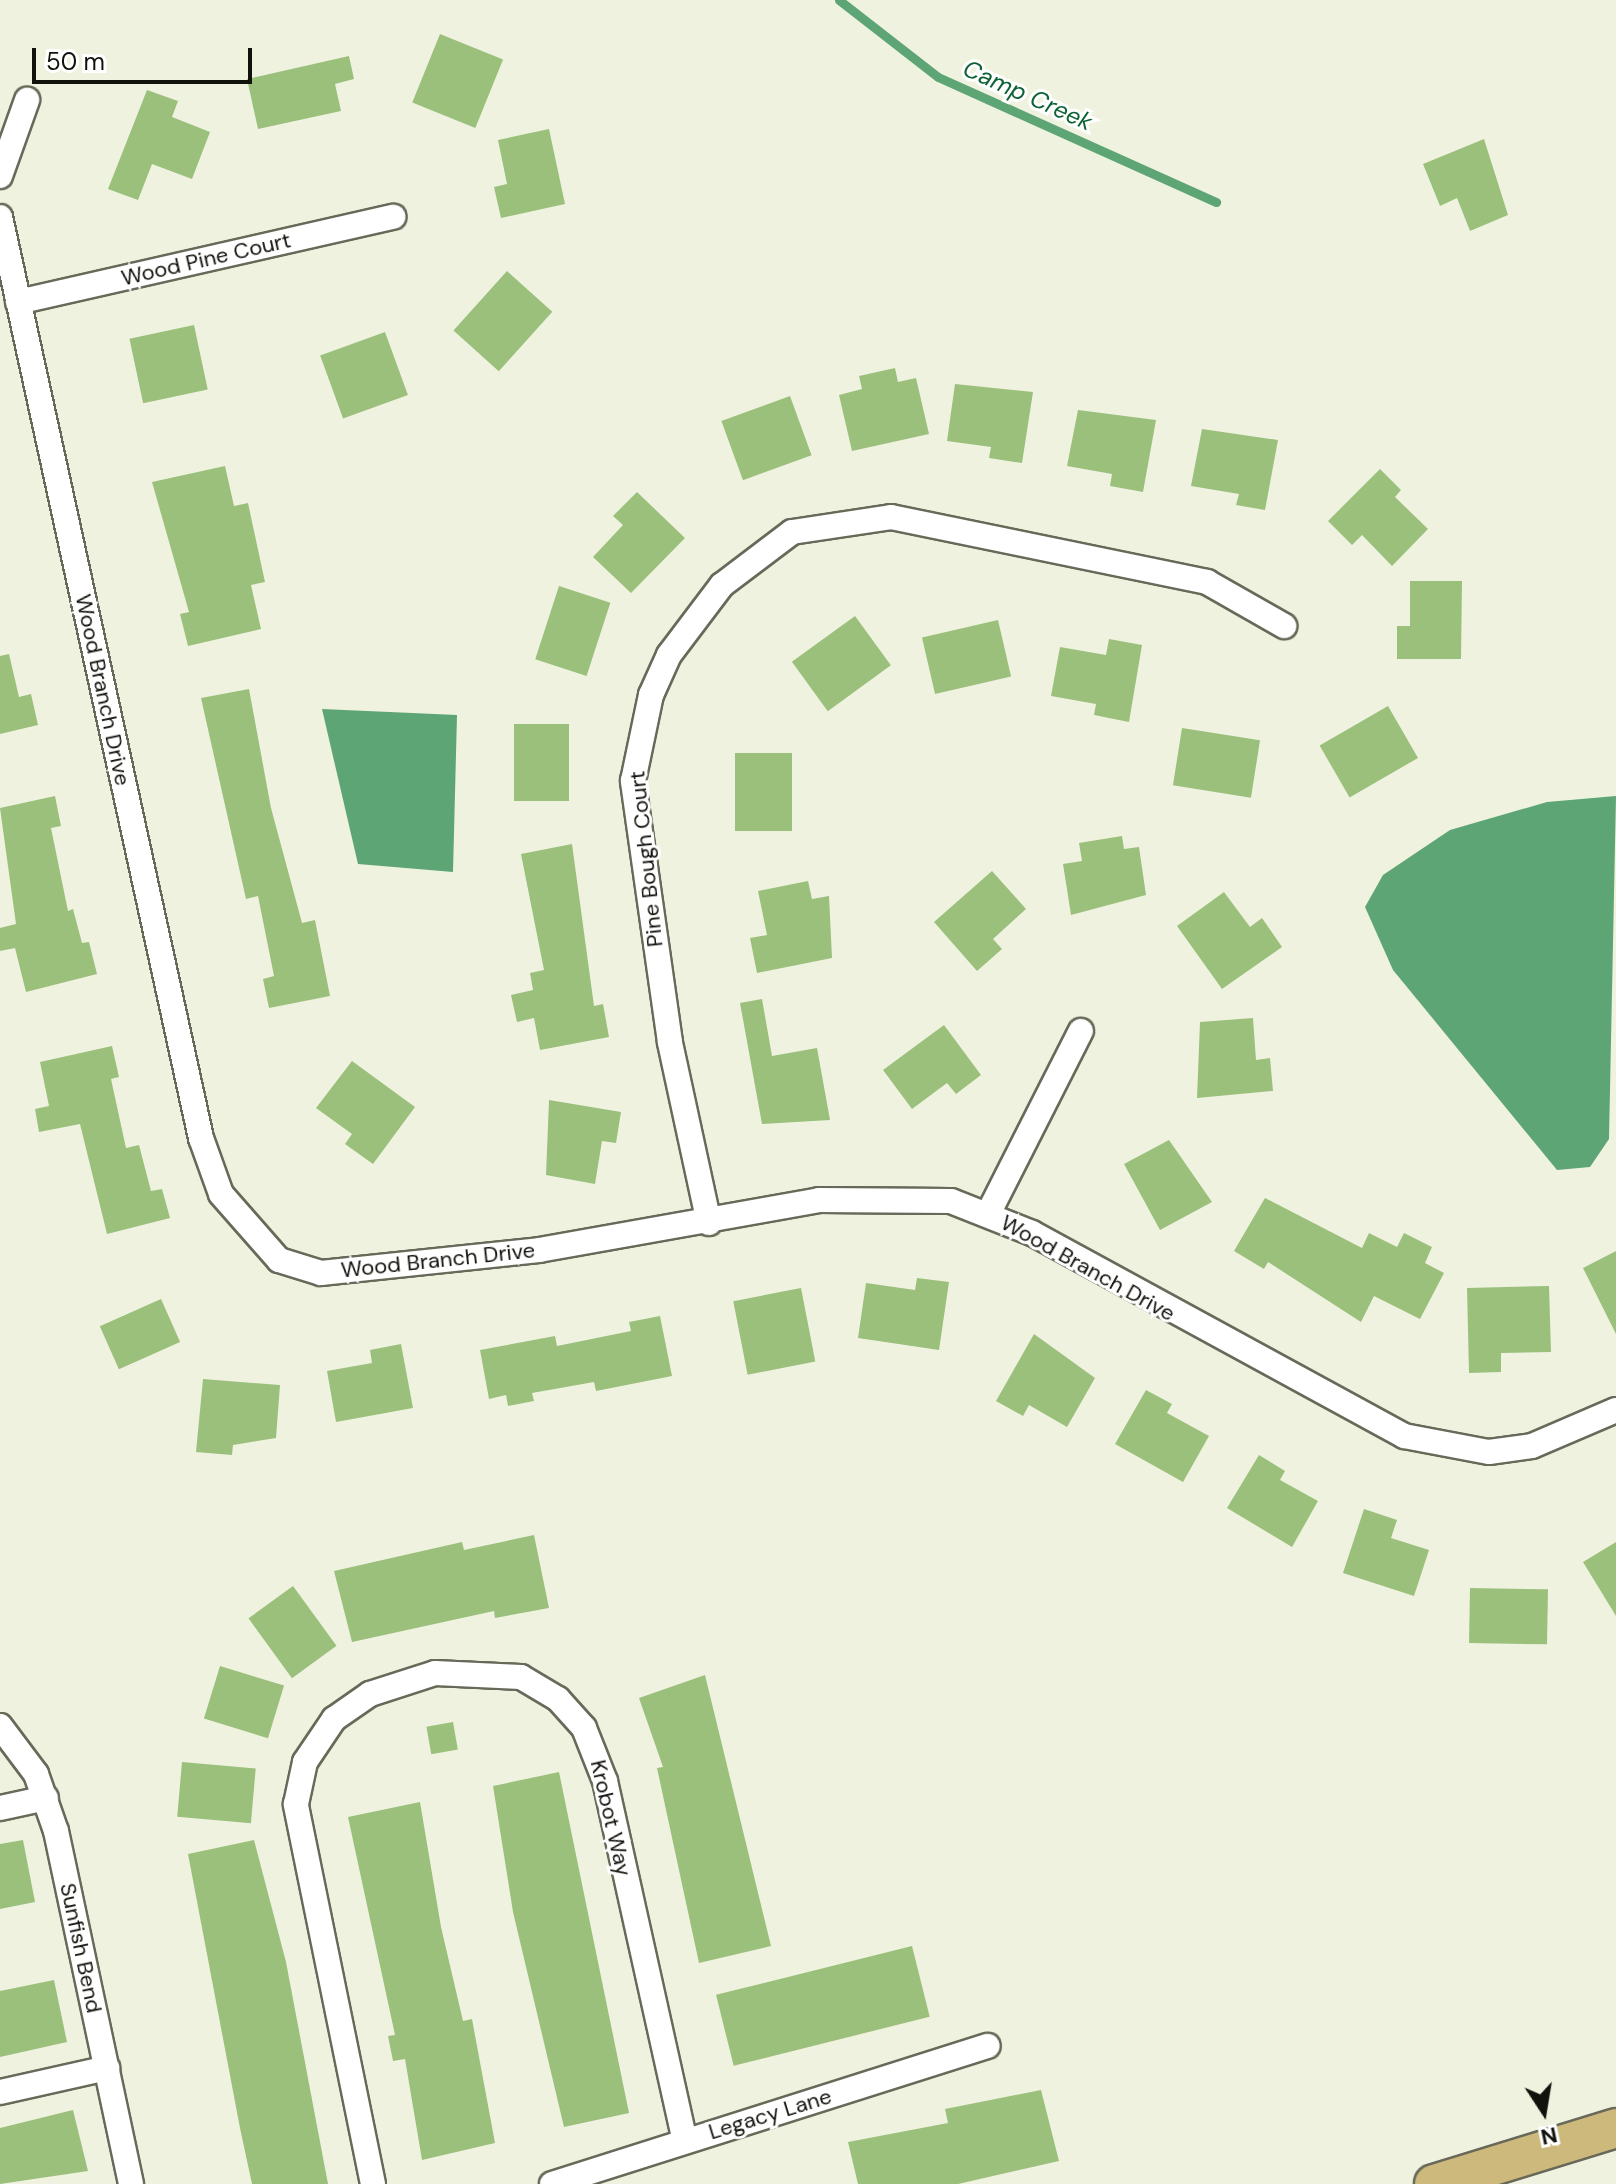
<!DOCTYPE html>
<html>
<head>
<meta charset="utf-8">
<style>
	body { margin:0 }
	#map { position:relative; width:1616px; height:2184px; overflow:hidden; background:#f0f2e0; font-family:"DM Sans",sans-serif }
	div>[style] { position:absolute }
	.water>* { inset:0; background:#5ea575 }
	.stream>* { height:9px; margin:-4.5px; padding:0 4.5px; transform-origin:4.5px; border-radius:4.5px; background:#5ea575 }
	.building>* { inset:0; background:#9ac07c; transform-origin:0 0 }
	.roads { filter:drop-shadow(2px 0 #686959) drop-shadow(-2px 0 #686959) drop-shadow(0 2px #686959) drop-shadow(0 -2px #686959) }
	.minor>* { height:24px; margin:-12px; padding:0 12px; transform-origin:12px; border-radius:12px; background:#fff }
	.primary>* { height:38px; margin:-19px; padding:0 19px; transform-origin:19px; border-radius:19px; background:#cdb97c }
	span { translate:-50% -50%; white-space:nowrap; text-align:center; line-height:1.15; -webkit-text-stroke:6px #fff; paint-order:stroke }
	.street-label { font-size:22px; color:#12120c }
	.water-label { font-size:24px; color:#0d6235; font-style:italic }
	.north { position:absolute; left:1504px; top:2072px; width:80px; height:80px; -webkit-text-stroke:6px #fff; paint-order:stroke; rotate:168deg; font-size:22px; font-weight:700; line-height:32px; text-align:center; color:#12120c }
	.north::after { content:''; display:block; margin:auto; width:28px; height:36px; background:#12120c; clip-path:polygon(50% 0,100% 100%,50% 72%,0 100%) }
	.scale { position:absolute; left:32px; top:48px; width:220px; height:36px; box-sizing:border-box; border:4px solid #12120c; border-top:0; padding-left:10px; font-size:24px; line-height:28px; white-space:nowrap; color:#12120c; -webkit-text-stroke:6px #fff; paint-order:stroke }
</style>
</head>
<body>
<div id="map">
	<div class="water">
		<div style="clip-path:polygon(322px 709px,457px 715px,453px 872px,358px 864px)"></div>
		<div style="clip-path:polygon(1616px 796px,1609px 1139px,1590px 1167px,1557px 1170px,1393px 970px,1365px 907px,1383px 875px,1450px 830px,1547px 802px)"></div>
	</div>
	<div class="stream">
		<div style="left:839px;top:0;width:125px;rotate:37.9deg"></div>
		<div style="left:938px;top:77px;width:305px;rotate:24.2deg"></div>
	</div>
	<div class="building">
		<div style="left:440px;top:34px;width:68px;height:74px;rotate:22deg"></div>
		<div style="clip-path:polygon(349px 56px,354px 79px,335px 84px,341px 111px,258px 129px,247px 79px)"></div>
		<div style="clip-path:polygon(147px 90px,178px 101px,172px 117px,210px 132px,192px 179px,152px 164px,138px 200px,108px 189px)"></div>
		<div style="clip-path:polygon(549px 129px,565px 204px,501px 218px,494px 187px,507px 184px,498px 140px)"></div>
		<div style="clip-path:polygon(1484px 139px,1508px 215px,1470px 231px,1457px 198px,1440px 206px,1423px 164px)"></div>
		<div style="left:507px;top:271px;width:61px;height:80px;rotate:42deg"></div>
		<div style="left:194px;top:325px;width:66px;height:66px;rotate:78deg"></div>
		<div style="left:385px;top:332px;width:67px;height:69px;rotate:70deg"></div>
		<div style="clip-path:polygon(895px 368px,898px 382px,916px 378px,929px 434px,852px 451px,839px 395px,862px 389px,859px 376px)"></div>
		<div style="clip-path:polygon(955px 384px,1033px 392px,1022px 463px,989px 458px,991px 447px,947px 441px)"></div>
		<div style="left:790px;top:396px;width:63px;height:73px;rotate:70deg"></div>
		<div style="clip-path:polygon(1078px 410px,1156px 420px,1143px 492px,1110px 486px,1112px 474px,1067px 466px)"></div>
		<div style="clip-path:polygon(1202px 429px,1278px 440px,1265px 510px,1236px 505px,1239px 494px,1191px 486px)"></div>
		<div style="clip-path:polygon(225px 466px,234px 506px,248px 503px,265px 582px,251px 585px,261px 629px,188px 646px,180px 614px,189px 612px,152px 482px)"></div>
		<div style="clip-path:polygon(1380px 469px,1401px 490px,1395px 497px,1428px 529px,1392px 566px,1362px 535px,1352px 545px,1328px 521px)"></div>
		<div style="clip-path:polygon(637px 492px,685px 538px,631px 593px,593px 557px,623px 525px,613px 516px)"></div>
		<div style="clip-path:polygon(1410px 581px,1462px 581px,1461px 659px,1397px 659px,1397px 626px,1410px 626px)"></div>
		<div style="left:559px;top:586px;width:54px;height:77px;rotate:18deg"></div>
		<div style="left:855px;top:616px;width:61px;height:78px;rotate:54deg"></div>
		<div style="left:998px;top:620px;width:58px;height:78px;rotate:77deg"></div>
		<div style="clip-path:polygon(1109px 639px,1142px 645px,1129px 722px,1094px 715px,1096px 704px,1051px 696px,1060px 647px,1106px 655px)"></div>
		<div style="clip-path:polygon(9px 654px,19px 697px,31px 694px,38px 725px,0 734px,0 656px)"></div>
		<div style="clip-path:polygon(249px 689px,271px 808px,302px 923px,315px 920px,330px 996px,269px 1008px,263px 979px,274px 976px,258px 896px,246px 899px,201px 698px)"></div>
		<div style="left:1388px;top:706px;width:60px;height:79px;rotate:60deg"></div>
		<div style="left:514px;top:724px;width:55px;height:77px"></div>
		<div style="left:1182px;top:728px;width:79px;height:58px;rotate:9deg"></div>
		<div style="left:735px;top:753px;width:57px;height:78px"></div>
		<div style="clip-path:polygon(55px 796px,61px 826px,51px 828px,68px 911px,73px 909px,82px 943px,89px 942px,97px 974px,26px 992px,15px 948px,0 951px,0 928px,16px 924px,0 808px)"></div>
		<div style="clip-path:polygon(1122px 836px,1124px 849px,1139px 847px,1146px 895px,1071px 915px,1063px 864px,1082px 861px,1079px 843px)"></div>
		<div style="clip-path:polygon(572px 844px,594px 1006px,603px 1004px,609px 1037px,540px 1050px,534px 1018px,517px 1022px,511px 995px,533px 990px,530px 973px,544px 970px,521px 854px)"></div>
		<div style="clip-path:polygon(992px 871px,1026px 909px,993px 939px,1002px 949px,977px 971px,934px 922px)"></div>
		<div style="clip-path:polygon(808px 881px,812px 899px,829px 896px,832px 958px,757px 973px,750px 938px,767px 935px,758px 891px)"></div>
		<div style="clip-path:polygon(1224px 892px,1250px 927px,1262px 918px,1282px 947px,1222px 989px,1177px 926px)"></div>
		<div style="clip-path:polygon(762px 999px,772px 1056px,817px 1048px,830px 1120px,762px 1124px,740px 1003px)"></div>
		<div style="clip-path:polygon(1253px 1018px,1256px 1060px,1270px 1058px,1273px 1091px,1197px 1098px,1200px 1022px)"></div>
		<div style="clip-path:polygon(944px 1025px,981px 1075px,956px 1094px,947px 1083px,912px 1109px,883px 1070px)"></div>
		<div style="clip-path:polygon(112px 1046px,119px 1077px,111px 1079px,126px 1148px,139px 1145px,151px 1191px,162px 1189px,170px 1218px,107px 1234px,80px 1124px,39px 1132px,35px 1109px,49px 1106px,40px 1062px)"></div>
		<div style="clip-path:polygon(352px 1061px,415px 1107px,373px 1164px,345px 1144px,352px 1134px,316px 1108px)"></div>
		<div style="clip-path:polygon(549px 1100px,621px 1112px,616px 1143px,602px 1141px,595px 1184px,546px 1175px)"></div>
		<div style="clip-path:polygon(1169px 1140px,1212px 1202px,1160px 1230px,1124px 1164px)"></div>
		<div style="clip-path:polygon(1265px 1198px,1362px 1248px,1369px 1233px,1397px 1247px,1404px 1233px,1432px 1247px,1425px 1263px,1444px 1273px,1420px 1319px,1374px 1296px,1361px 1322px,1268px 1262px,1264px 1269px,1234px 1251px)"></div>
		<div style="clip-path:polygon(1616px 1251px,1616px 1334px,1583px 1268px)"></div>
		<div style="clip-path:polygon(917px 1278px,949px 1282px,939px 1350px,858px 1338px,866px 1283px,915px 1290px)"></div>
		<div style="clip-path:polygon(1549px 1286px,1551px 1352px,1501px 1353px,1501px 1372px,1469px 1373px,1467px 1288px)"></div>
		<div style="left:801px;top:1288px;width:75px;height:69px;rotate:79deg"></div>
		<div style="left:161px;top:1299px;width:47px;height:67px;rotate:66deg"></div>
		<div style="clip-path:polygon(660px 1316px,672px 1376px,596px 1391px,594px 1382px,532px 1393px,534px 1401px,508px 1406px,506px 1395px,489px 1399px,480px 1350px,555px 1336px,557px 1346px,631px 1331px,629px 1322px)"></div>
		<div style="clip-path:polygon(1034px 1334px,1095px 1378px,1067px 1427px,1029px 1405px,1023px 1416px,996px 1401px)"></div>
		<div style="clip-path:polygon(401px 1344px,413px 1408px,336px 1422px,327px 1371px,372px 1363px,370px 1350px)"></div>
		<div style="clip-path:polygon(203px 1379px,280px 1385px,276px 1438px,233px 1445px,232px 1455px,196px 1452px)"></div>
		<div style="clip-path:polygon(1146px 1390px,1172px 1404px,1167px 1413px,1209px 1436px,1183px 1482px,1115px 1444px)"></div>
		<div style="clip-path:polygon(1259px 1455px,1285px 1471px,1280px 1480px,1318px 1501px,1292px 1547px,1227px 1508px)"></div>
		<div style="clip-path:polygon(1364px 1509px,1397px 1520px,1391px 1538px,1429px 1550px,1414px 1596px,1343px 1573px)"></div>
		<div style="clip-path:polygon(534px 1535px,549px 1608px,495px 1618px,494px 1611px,352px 1642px,334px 1571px,462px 1542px,464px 1550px)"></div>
		<div style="clip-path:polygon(1616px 1542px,1616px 1616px,1583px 1562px)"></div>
		<div style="left:293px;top:1586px;width:74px;height:55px;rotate:54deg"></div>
		<div style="left:1470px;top:1588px;width:78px;height:55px;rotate:1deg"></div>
		<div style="left:220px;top:1666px;width:67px;height:55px;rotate:17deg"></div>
		<div style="clip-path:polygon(705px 1675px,771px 1946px,699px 1963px,657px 1768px,663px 1767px,639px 1698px)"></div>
		<div style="left:453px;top:1722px;width:28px;height:27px;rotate:80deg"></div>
		<div style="left:182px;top:1762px;width:74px;height:55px;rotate:5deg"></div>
		<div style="clip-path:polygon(559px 1772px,629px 2113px,564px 2127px,513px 1912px,493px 1786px)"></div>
		<div style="clip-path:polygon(420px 1802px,441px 1927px,463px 2021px,472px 2019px,495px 2143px,422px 2160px,405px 2059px,393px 2061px,388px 2036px,395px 2035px,348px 1817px)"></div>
		<div style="clip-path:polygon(23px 1840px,35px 1902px,0 1909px,0 1844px)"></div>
		<div style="clip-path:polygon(254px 1840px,286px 1962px,328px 2184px,252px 2184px,240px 2128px,188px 1854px)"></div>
		<div style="left:912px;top:1946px;width:73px;height:202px;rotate:76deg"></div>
		<div style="clip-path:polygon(54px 1980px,67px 2042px,0 2057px,0 1991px)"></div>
		<div style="clip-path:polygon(1041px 2090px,1059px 2161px,958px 2184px,858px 2184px,848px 2142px,948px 2123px,945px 2109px)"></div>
		<div style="clip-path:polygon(73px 2110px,88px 2171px,0 2184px,0 2128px)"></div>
	</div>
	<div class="roads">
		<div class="minor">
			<div style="left:0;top:176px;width:81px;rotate:-70.4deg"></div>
			<div style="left:0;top:217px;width:943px;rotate:77.69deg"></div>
			<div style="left:201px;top:1138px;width:59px;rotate:70.3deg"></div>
			<div style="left:221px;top:1194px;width:88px;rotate:48.7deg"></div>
			<div style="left:279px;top:1260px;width:44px;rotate:17.2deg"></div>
			<div style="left:321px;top:1273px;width:219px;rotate:-6deg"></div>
			<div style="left:539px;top:1250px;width:284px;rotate:-10.1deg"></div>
			<div style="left:819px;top:1200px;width:132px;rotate:0.4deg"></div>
			<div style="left:951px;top:1201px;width:87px;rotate:21.6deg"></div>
			<div style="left:1032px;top:1233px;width:424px;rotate:28.6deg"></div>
			<div style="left:1404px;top:1436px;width:86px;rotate:10.7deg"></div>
			<div style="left:1489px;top:1452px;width:43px;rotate:-7.9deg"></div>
			<div style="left:1532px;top:1446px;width:91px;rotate:-23.2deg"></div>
			<div style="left:18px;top:302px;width:385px;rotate:-12.8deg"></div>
			<div style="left:989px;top:1212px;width:203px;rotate:-63.1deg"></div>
			<div style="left:709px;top:1223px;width:185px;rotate:-102.2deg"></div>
			<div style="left:670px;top:1042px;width:264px;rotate:-98.1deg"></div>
			<div style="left:633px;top:781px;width:88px;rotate:-78.2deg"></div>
			<div style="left:651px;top:695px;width:44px;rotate:-65.8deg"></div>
			<div style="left:669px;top:655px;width:88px;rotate:-52.9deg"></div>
			<div style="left:722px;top:585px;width:88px;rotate:-37.1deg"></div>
			<div style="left:792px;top:532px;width:100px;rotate:-8.6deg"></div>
			<div style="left:891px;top:517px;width:323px;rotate:11.6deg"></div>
			<div style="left:1207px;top:582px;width:89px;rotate:29.7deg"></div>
			<div style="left:0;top:1726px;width:60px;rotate:53.1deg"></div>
			<div style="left:36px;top:1774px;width:60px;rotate:70.7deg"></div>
			<div style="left:56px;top:1831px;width:361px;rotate:78deg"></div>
			<div style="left:0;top:1808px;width:47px;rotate:-12.3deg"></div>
			<div style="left:0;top:2092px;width:110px;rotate:-12.6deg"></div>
			<div style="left:373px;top:2184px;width:388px;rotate:-101.5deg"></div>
			<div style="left:296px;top:1804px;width:43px;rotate:-77.9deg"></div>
			<div style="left:305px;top:1762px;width:52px;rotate:-56deg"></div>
			<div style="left:334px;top:1719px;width:44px;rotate:-34.8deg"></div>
			<div style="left:370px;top:1694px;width:68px;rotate:-17.9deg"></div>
			<div style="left:435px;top:1673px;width:86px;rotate:2.7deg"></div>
			<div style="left:521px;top:1677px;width:43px;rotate:30.7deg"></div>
			<div style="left:558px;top:1699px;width:39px;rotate:48deg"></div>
			<div style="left:584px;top:1728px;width:57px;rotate:68.4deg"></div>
			<div style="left:605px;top:1781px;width:369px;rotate:77.5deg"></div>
			<div style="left:552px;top:2184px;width:457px;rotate:-17.6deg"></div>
		</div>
		<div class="primary">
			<div style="left:1434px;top:2184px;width:190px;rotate:-17.1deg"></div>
		</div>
	</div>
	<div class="street-label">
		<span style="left:206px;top:259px;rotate:-13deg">Wood Pine Court</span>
		<span style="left:103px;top:690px;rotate:78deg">Wood Branch Drive</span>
		<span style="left:646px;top:859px;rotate:-96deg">Pine Bough Court</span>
		<span style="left:438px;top:1260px;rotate:-6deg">Wood Branch Drive</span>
		<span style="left:1088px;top:1268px;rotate:29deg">Wood Branch Drive</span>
		<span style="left:611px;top:1818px;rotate:77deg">Krobot Way</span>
		<span style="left:81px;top:1948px;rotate:78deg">Sunfish Bend</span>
		<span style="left:770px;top:2114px;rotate:-17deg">Legacy Lane</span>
	</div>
	<div class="water-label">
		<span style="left:1028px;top:95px;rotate:24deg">Camp Creek</span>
	</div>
	<div class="north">N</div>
	<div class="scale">50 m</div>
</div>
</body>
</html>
